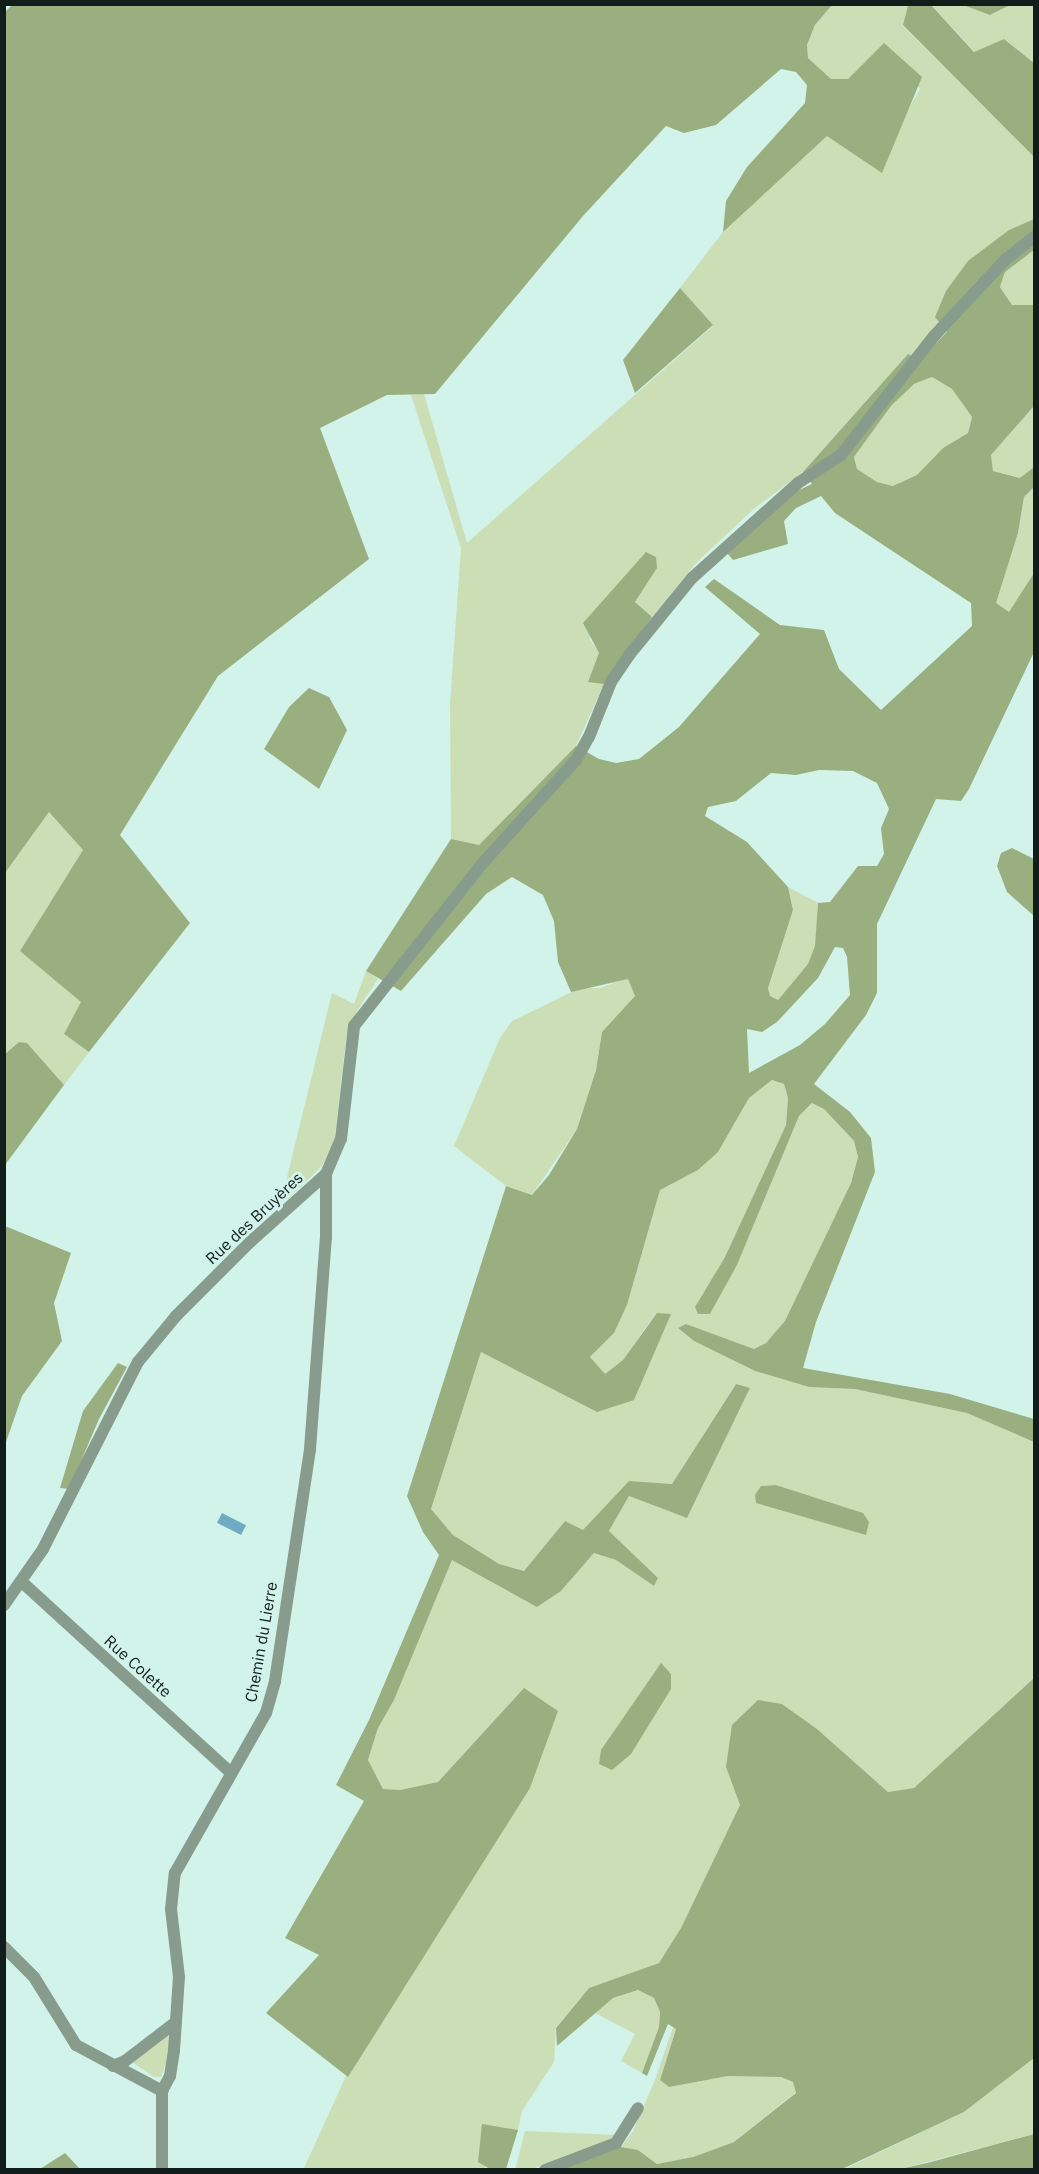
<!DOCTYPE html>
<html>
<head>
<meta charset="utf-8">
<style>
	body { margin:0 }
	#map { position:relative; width:1039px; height:2174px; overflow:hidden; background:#d2f3ea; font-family:"IBM Plex Sans",sans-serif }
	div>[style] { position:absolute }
	.green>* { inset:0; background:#cbdeb6 }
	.forest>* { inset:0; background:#99af80 }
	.water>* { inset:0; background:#70abc4; transform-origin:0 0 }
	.street>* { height:12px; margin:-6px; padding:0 6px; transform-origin:6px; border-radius:6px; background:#889c8d }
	span { translate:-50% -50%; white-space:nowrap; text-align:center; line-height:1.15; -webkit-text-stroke:6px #d2f3ea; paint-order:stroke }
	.street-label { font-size:16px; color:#111d1a }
	.frame { position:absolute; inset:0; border:6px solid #111d1a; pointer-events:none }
</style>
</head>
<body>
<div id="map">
	<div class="green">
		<div style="clip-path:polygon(832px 5px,911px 5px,903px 26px,1034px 157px,1034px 219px,1009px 230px,936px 317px,947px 332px,920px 359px,908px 354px,803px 472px,755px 508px,697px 562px,652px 617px,635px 602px,657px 568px,589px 638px,599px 653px,604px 684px,576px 746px,478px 846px,451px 839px,450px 703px,461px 548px,411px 395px,424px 394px,467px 543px,713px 326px,680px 288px,723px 232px,827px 135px,882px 172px,904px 116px,920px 89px,884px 44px,848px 79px,831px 80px,808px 58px,807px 45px,815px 25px)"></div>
		<div style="clip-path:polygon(931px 5px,963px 5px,990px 15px,1010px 5px,1034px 5px,1034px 63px,1004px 39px,975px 52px)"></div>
		<div style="clip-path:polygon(1034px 250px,1034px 305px,1012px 305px,1000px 287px,1005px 272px)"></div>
		<div style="clip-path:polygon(932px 377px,952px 389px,972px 417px,968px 433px,943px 448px,917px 475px,894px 486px,877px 482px,857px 469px,854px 457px,891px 406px,914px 384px)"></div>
		<div style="clip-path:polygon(1034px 406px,1034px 467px,1020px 478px,993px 471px,991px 455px)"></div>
		<div style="clip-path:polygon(1034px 487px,1034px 573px,1009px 613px,995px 604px,1018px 533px,1024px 497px)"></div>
		<div style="clip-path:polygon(49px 812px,83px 850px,20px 951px,82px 1002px,64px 1034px,89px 1052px,64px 1085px,27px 1043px,19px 1042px,5px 1054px,5px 873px)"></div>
		<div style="clip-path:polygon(788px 887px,818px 903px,816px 946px,808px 964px,778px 1000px,769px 996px,768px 988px,793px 910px)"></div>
		<div style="clip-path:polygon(366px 971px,378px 979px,357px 1011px,346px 1039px,334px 1143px,322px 1166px,288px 1199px,284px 1190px,332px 993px,354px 1004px)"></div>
		<div style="clip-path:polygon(628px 978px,635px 996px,602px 1032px,596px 1070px,577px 1129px,532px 1195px,506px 1186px,454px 1146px,500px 1038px,512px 1021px,580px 988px,600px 988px)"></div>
		<div style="clip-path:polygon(evenodd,772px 1080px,784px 1084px,788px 1098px,786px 1125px,725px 1257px,695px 1307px,710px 1314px,737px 1265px,799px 1116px,813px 1103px,824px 1109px,854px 1141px,858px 1157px,851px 1183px,785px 1322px,766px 1343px,754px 1349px,686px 1324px,678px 1328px,694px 1341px,755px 1371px,809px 1387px,855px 1389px,967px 1413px,1034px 1442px,1034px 1678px,914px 1788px,888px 1792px,817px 1729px,782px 1704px,726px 1767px,740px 1805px,681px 1928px,659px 1963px,589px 1988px,556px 2027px,554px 2062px,522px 2111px,518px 2130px,482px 2125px,485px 2168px,490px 2169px,303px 2170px,524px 1688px,438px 1782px,400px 1790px,383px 1789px,368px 1760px,378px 1728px,394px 1700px,452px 1560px,561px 1591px,594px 1553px,616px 1560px,654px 1586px,658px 1578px,609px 1531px,629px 1496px,687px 1518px,750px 1388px,735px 1385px,672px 1484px,629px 1481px,583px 1531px,565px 1521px,524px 1571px,499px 1564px,453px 1535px,431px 1509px,481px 1352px,597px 1412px,656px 1313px,623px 1360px,605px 1374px,590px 1357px,614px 1333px,627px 1305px,660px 1190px,698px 1170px,718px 1152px,749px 1098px,772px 1080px,776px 1485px,863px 1513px,761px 1486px,776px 1485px)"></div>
		<div style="clip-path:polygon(638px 1990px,654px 1998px,660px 2012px,659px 2027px,642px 2073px,621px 2061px,635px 2034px,595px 2013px,613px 1998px)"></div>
		<div style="clip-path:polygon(673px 2027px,676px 2028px,660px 2080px,669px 2087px,728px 2076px,781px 2077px,793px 2082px,796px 2092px,734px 2142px,693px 2157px,657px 2164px,638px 2150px,621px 2147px,633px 2131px,655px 2080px)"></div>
		<div style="clip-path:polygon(168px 2034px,170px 2052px,161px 2077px,154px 2077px,132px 2062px)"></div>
		<div style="clip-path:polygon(1034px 2058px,1034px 2134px,900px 2169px,842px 2170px,964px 2112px)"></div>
		<div style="clip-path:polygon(525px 2131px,617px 2135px,586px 2153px,531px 2169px,515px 2170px)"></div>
	</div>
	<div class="forest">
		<div style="clip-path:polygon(12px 5px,832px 5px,815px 25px,807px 45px,808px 58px,831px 79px,848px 79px,884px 43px,922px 77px,882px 173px,827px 136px,723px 232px,726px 201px,747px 167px,805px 103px,807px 85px,796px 72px,781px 69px,716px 125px,684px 133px,666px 126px,583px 216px,435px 394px,387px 395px,320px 428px,369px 559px,218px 676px,120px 835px,190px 923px,89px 1052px,64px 1034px,81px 1002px,20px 951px,83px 850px,49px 812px,5px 873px,4px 13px)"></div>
		<div style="clip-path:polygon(931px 5px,974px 52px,1004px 39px,1034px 63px,1034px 157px,903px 25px,908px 6px)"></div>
		<div style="clip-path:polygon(963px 5px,1010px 4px,1010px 5px,990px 15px)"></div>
		<div style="clip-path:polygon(evenodd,1034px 219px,1034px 250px,1005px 272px,1000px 287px,1012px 305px,1034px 305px,1034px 406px,991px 455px,993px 471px,1020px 478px,1034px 467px,1034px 487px,1024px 497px,1018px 533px,996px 603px,1009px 612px,1034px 573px,1034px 652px,969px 789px,961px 801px,936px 799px,877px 924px,877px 993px,866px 1015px,814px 1084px,850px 1112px,871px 1138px,875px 1172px,816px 1322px,803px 1368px,950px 1394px,1034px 1419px,1034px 1442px,967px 1413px,855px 1389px,809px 1387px,755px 1371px,694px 1341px,678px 1328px,686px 1324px,754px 1349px,766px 1343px,785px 1321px,851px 1183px,858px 1157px,854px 1141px,824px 1109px,812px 1103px,799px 1116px,737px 1265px,710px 1314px,698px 1314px,695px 1307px,725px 1257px,786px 1125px,788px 1098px,784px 1084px,772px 1080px,749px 1098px,718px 1152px,698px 1170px,660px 1190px,627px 1305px,614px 1333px,590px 1357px,605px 1374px,623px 1360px,657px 1313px,671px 1314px,634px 1400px,597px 1412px,481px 1352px,431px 1509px,453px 1535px,499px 1564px,524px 1571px,565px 1521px,583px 1530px,629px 1481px,672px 1484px,736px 1384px,750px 1388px,687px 1518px,629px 1496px,609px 1531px,658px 1578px,654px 1586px,616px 1560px,594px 1553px,561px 1591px,537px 1607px,452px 1560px,394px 1700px,378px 1728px,368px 1760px,383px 1789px,400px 1790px,438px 1782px,524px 1688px,558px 1711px,530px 1788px,348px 2077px,266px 2013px,319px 1955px,285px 1938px,364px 1801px,336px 1785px,369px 1720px,439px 1555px,423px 1532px,407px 1496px,506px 1186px,532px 1195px,549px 1175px,577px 1129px,596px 1070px,602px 1032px,635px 996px,628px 979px,571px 992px,558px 962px,554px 921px,543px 895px,512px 877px,486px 894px,401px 991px,366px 971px,451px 839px,479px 845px,576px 746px,599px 759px,616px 763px,639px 759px,679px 727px,760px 634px,705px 587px,714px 579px,780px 625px,824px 630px,839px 669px,881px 710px,972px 626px,971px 603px,835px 513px,821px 496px,796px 508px,784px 521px,788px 544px,733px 560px,727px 553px,784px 497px,812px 484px,803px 472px,908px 354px,920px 359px,947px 332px,935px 317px,946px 291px,968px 261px,1009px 230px,1034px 219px,932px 377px,952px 389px,972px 417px,968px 433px,943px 448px,917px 475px,893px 486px,877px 482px,857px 469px,854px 457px,891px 406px,914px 384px,932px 377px,1034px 219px,819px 770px,853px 771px,877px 783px,889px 809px,881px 828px,884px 854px,877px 866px,858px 866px,830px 902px,818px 903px,815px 946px,808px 964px,778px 1000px,770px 996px,768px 988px,793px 910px,788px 887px,747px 842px,705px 816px,708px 807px,736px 801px,771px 773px,796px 775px,819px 770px,1034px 219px,835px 947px,843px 948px,847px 957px,850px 995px,825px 1024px,800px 1045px,749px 1073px,747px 1029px,762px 1032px,777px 1022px,818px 978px,835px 947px)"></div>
		<div style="clip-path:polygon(680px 288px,713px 325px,635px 393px,623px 360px)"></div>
		<div style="clip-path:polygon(646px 552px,656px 557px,657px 568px,635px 602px,652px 617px,604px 684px,588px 682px,599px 653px,583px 623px)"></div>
		<div style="clip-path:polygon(309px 688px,329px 697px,347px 730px,319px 789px,264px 749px,289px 707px)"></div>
		<div style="clip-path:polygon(1012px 848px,1034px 859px,1034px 916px,1007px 892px,997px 866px,1001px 853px)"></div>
		<div style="clip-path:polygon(19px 1042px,27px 1043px,64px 1085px,5px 1165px,5px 1054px)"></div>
		<div style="clip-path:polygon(5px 1226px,71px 1253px,54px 1303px,62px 1341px,22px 1396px,5px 1445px)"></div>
		<div style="clip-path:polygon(118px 1363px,127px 1367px,99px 1419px,69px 1489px,60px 1488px,83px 1411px)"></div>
		<div style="clip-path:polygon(776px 1485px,863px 1513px,869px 1522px,866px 1535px,756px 1503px,755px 1495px,761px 1486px)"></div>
		<div style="clip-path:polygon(661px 1663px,671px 1674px,671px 1689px,631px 1754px,612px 1770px,599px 1764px,601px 1750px)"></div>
		<div style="clip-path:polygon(1034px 1678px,1034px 2058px,964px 2112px,842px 2169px,552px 2170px,621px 2147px,638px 2150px,657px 2164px,693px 2157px,734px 2142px,796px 2093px,793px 2082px,781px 2077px,728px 2076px,669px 2087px,660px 2080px,676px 2029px,668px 2024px,647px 2076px,642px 2073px,659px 2027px,660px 2012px,654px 1998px,638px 1990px,613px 1998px,557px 2046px,556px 2028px,589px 1988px,659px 1963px,681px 1928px,740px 1805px,726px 1767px,732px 1725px,758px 1700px,782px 1704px,817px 1729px,888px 1792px,914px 1788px)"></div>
		<div style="clip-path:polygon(482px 2124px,518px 2130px,506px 2169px,490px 2169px,478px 2162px)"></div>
		<div style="clip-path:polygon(1034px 2134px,1034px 2169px,900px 2169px,927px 2163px)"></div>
		<div style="clip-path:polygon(65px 2153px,80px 2169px,40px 2169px)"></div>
	</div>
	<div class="water">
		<div style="left:222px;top:1513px;width:27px;height:11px;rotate:27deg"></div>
	</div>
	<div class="street">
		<div style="left:23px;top:1583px;width:282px;rotate:42.4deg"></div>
		<div style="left:4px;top:1605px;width:68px;rotate:-55.1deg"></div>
		<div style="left:43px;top:1549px;width:210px;rotate:-63.1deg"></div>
		<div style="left:138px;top:1362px;width:60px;rotate:-50.4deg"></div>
		<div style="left:176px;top:1316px;width:105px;rotate:-45deg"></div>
		<div style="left:250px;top:1242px;width:102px;rotate:-41.8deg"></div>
		<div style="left:326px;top:1174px;width:38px;rotate:-67deg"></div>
		<div style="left:341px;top:1139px;width:114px;rotate:-83.4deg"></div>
		<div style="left:354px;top:1026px;width:205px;rotate:-51.7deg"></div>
		<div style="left:481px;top:865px;width:142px;rotate:-47.9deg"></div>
		<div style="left:576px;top:760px;width:26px;rotate:-61deg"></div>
		<div style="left:589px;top:737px;width:59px;rotate:-68.2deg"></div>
		<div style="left:611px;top:682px;width:34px;rotate:-56deg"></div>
		<div style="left:630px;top:654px;width:98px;rotate:-50.8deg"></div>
		<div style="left:692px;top:578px;width:142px;rotate:-41.9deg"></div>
		<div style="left:798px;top:483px;width:51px;rotate:-33.1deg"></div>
		<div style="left:841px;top:455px;width:151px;rotate:-52deg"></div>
		<div style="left:934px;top:336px;width:105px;rotate:-46.9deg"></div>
		<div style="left:1006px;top:259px;width:36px;rotate:-38deg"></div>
		<div style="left:4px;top:1947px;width:42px;rotate:45deg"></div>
		<div style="left:34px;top:1977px;width:80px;rotate:58.3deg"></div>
		<div style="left:76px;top:2045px;width:98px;rotate:28.1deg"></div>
		<div style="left:162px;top:2091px;width:79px;rotate:90deg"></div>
		<div style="left:113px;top:2066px;width:13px;rotate:-23deg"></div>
		<div style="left:125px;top:2061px;width:64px;rotate:-37.4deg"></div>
		<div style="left:162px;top:2091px;width:17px;rotate:-62deg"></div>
		<div style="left:170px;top:2076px;width:26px;rotate:-81deg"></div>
		<div style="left:174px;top:2050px;width:73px;rotate:-86.1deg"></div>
		<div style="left:179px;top:1977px;width:68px;rotate:-96.7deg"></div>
		<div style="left:171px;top:1909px;width:36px;rotate:-84deg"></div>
		<div style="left:175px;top:1873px;width:184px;rotate:-60.4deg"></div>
		<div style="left:266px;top:1713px;width:33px;rotate:-74deg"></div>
		<div style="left:275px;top:1681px;width:235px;rotate:-81.4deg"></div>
		<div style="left:310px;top:1449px;width:212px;rotate:-85.7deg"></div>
		<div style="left:326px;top:1238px;width:64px;rotate:-90deg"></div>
		<div style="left:545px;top:2170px;width:76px;rotate:-20.8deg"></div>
		<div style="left:616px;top:2143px;width:41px;rotate:-57.8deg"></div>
	</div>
	<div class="street-label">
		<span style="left:254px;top:1218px;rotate:-43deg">Rue des Bruyères</span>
		<span style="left:261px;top:1642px;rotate:-80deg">Chemin du Lierre</span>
		<span style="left:138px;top:1666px;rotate:42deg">Rue Colette</span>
	</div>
	<div class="frame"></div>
</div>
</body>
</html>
